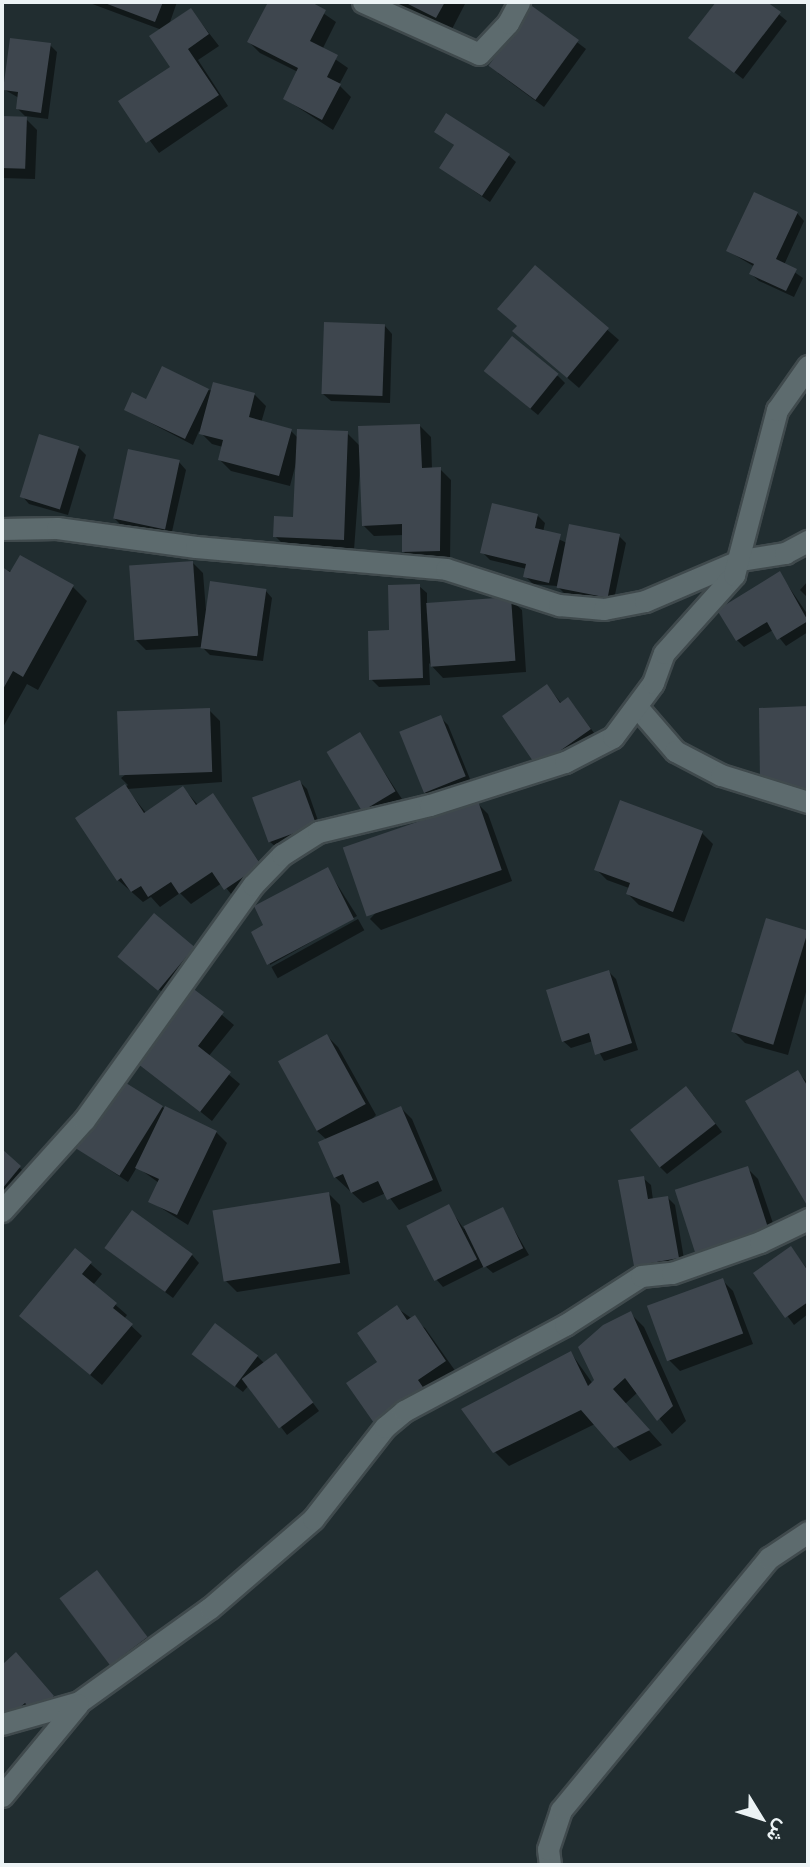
<!DOCTYPE html>
<html>
<head>
<meta charset="utf-8">
<style>
	body { margin:0 }
	#map { position:relative; width:810px; height:1867px; overflow:hidden; background:#212d30; font-family:Poppins,Vazirmatn,sans-serif }
	div>[style] { position:absolute }
	.shadow>* { inset:0; background:#0007; transform-origin:0 0 }
	.building>* { inset:0; background:#3e464e; transform-origin:0 0 }
	.roads { filter:drop-shadow(2px 0 #404a4d) drop-shadow(-2px 0 #404a4d) drop-shadow(0 2px #404a4d) drop-shadow(0 -2px #404a4d) }
	.street>* { height:21px; margin:-10.5px; padding:0 10.5px; transform-origin:10.5px; border-radius:10.5px; background:#5d6b6e }
	span { translate:-50% -50%; white-space:nowrap; text-align:center; line-height:1.15; -webkit-text-stroke:5px #212d30; paint-order:stroke }
	.frame { position:absolute; inset:0; border:4px solid #ecf3f5; pointer-events:none }
	.north { position:absolute; left:726px; top:1783px; width:70px; height:70px; -webkit-text-stroke:5px #212d30; paint-order:stroke; rotate:128deg; font-size:19px; font-weight:700; line-height:28px; text-align:center; color:#ecf3f5 }
	.north::after { content:''; display:block; margin:auto; width:24px; height:32px; background:#ecf3f5; clip-path:polygon(50% 0,100% 100%,50% 72%,0 100%) }
</style>
</head>
<body>
<div id="map">
	<div class="shadow">
		<div style="clip-path:polygon(87px 2px,177px 2px,169px 25px,191px 10px,219px 46px,198px 60px,228px 106px,159px 153px,121px 102px,172px 67px,162px 30px)"></div>
		<div style="clip-path:polygon(307px 2px,336px 22px,322px 50px,348px 68px,339px 85px,351px 97px,333px 130px,285px 99px,298px 72px,260px 53px,249px 42px,268px 2px)"></div>
		<div style="clip-path:polygon(394px 2px,466px 2px,451px 31px)"></div>
		<div style="clip-path:polygon(718px 2px,764px 2px,787px 21px,743px 79px,691px 38px)"></div>
		<div style="clip-path:polygon(532px 8px,586px 49px,544px 107px,498px 73px)"></div>
		<div style="clip-path:polygon(50px 45px,57px 52px,48px 119px,25px 116px,18px 109px,19px 98px,5px 90px)"></div>
		<div style="clip-path:polygon(2px 118px,26px 119px,37px 130px,35px 179px,2px 178px)"></div>
		<div style="clip-path:polygon(436px 131px,508px 155px,516px 162px,490px 202px,441px 168px,455px 146px)"></div>
		<div style="clip-path:polygon(797px 213px,804px 221px,784px 265px,803px 278px,794px 297px,759px 281px,751px 274px,755px 267px,728px 251px)"></div>
		<div style="clip-path:polygon(535px 267px,619px 340px,579px 388px,526px 342px,519px 327px)"></div>
		<div style="clip-path:polygon(385px 326px,392px 334px,390px 403px,331px 401px,323px 394px)"></div>
		<div style="clip-path:polygon(558px 376px,565px 383px,538px 415px,493px 378px)"></div>
		<div style="clip-path:polygon(208px 390px,255px 395px,266px 406px,261px 423px,291px 431px,299px 439px,347px 433px,360px 446px,420px 426px,431px 437px,432px 469px,440px 469px,451px 480px,450px 562px,415px 563px,404px 552px,404px 535px,374px 536px,363px 525px,361px 456px,354px 550px,286px 547px,275px 536px,295px 519px,296px 463px,290px 486px,231px 471px,220px 460px,223px 447px,212px 444px,199px 431px,193px 445px,126px 410px,147px 401px)"></div>
		<div style="clip-path:polygon(79px 448px,86px 455px,68px 515px,29px 504px,22px 496px)"></div>
		<div style="clip-path:polygon(179px 462px,186px 470px,171px 536px,121px 525px,114px 518px)"></div>
		<div style="clip-path:polygon(538px 516px,545px 523px,543px 532px,567px 543px,619px 536px,626px 543px,613px 604px,565px 594px,557px 586px,533px 584px,525px 576px,527px 569px,490px 560px,482px 552px)"></div>
		<div style="clip-path:polygon(192px 562px,203px 573px,206px 611px,265px 590px,272px 598px,263px 661px,210px 655px,202px 647px,146px 650px,135px 639px)"></div>
		<div style="clip-path:polygon(2px 569px,73px 587px,87px 601px,38px 690px,27px 684px,2px 729px)"></div>
		<div style="clip-path:polygon(780px 574px,808px 615px,808px 632px,786px 646px,773px 630px,744px 647px,737px 640px)"></div>
		<div style="clip-path:polygon(808px 581px,808px 598px,800px 590px)"></div>
		<div style="clip-path:polygon(419px 586px,427px 593px,427px 605px,510px 599px,522px 610px,526px 672px,443px 678px,429px 663px,430px 685px,379px 687px,371px 679px,391px 631px)"></div>
		<div style="clip-path:polygon(547px 686px,562px 704px,568px 700px,575px 707px,597px 737px,545px 773px)"></div>
		<div style="clip-path:polygon(209px 710px,220px 721px,222px 782px,127px 789px,146px 813px,183px 788px,198px 805px,212px 796px,270px 877px,236px 900px,222px 883px,191px 904px,180px 893px,160px 907px,151px 897px,143px 902px,118px 880px,77px 819px,128px 785px,121px 778px)"></div>
		<div style="clip-path:polygon(440px 717px,448px 725px,472px 784px,432px 800px,425px 793px)"></div>
		<div style="clip-path:polygon(359px 734px,402px 799px,371px 818px,364px 810px)"></div>
		<div style="clip-path:polygon(300px 782px,307px 789px,322px 832px,277px 848px,269px 841px)"></div>
		<div style="clip-path:polygon(477px 803px,488px 814px,512px 881px,381px 930px,370px 919px)"></div>
		<div style="clip-path:polygon(621px 803px,702px 833px,713px 844px,684px 922px,639px 905px,628px 894px,629px 888px,607px 880px,596px 869px)"></div>
		<div style="clip-path:polygon(328px 870px,357px 916px,270px 965px,266px 926px)"></div>
		<div style="left:358px;top:919px;width:13px;height:99px;rotate:61deg"></div>
		<div style="clip-path:polygon(767px 920px,808px 932px,808px 985px,788px 1055px,745px 1043px,734px 1032px)"></div>
		<div style="clip-path:polygon(194px 948px,201px 955px,167px 996px,128px 964px)"></div>
		<div style="clip-path:polygon(609px 972px,616px 979px,638px 1050px,604px 1061px,593px 1041px,571px 1048px,563px 1041px)"></div>
		<div style="clip-path:polygon(191px 989px,234px 1025px,208px 1057px,240px 1084px,212px 1121px,136px 1060px)"></div>
		<div style="clip-path:polygon(327px 1036px,338px 1047px,376px 1115px,369px 1122px,401px 1108px,412px 1119px,442px 1191px,399px 1210px,386px 1193px,363px 1203px,335px 1177px,327px 1140px,317px 1131px)"></div>
		<div style="clip-path:polygon(797px 1072px,808px 1083px,808px 1204px,747px 1102px)"></div>
		<div style="clip-path:polygon(693px 1095px,722px 1132px,667px 1174px,660px 1167px)"></div>
		<div style="clip-path:polygon(162px 1107px,216px 1132px,227px 1143px,188px 1225px,150px 1201px,159px 1183px,137px 1167px,128px 1182px,77px 1148px)"></div>
		<div style="clip-path:polygon(2px 1152px,31px 1178px,2px 1212px)"></div>
		<div style="clip-path:polygon(747px 1168px,758px 1179px,781px 1247px,711px 1270px)"></div>
		<div style="clip-path:polygon(643px 1178px,651px 1185px,653px 1200px,667px 1197px,675px 1205px,685px 1265px,643px 1272px,635px 1265px)"></div>
		<div style="clip-path:polygon(329px 1194px,340px 1205px,350px 1274px,237px 1292px,226px 1281px)"></div>
		<div style="clip-path:polygon(448px 1206px,464px 1229px,502px 1209px,529px 1255px,493px 1273px,485px 1266px,443px 1287px,436px 1279px)"></div>
		<div style="clip-path:polygon(107px 1248px,192px 1255px,199px 1263px,173px 1298px)"></div>
		<div style="clip-path:polygon(791px 1248px,808px 1270px,808px 1314px,794px 1325px,756px 1273px)"></div>
		<div style="clip-path:polygon(75px 1250px,102px 1274px,93px 1285px,127px 1315px,124px 1319px,142px 1336px,102px 1385px,21px 1316px)"></div>
		<div style="clip-path:polygon(722px 1280px,733px 1291px,753px 1344px,680px 1371px,669px 1360px)"></div>
		<div style="clip-path:polygon(397px 1308px,425px 1328px,456px 1372px,437px 1405px,386px 1433px,375px 1422px,379px 1362px)"></div>
		<div style="clip-path:polygon(630px 1313px,644px 1327px,686px 1421px,672px 1434px,638px 1392px,625px 1404px,662px 1445px,630px 1461px,595px 1424px,509px 1466px,495px 1452px,571px 1353px,593px 1384px)"></div>
		<div style="clip-path:polygon(194px 1354px,257px 1356px,265px 1364px,283px 1363px,319px 1411px,287px 1435px,249px 1385px,243px 1392px)"></div>
		<div style="left:104px;top:1580px;width:82px;height:46px;rotate:53deg"></div>
		<div style="clip-path:polygon(16px 1655px,23px 1662px,60px 1704px,2px 1716px,2px 1667px)"></div>
	</div>
	<div class="building">
		<div style="clip-path:polygon(102px 2px,163px 2px,155px 22px)"></div>
		<div style="clip-path:polygon(268px 2px,311px 2px,326px 10px,310px 41px,338px 55px,327px 77px,341px 84px,322px 120px,283px 99px,298px 68px,247px 42px)"></div>
		<div style="clip-path:polygon(404px 2px,445px 2px,436px 18px)"></div>
		<div style="clip-path:polygon(716px 2px,767px 2px,781px 12px,734px 73px,688px 38px)"></div>
		<div style="left:532px;top:6px;width:58px;height:74px;rotate:36deg"></div>
		<div style="clip-path:polygon(191px 8px,209px 34px,188px 49px,219px 95px,146px 143px,118px 101px,170px 67px,149px 36px)"></div>
		<div style="clip-path:polygon(10px 38px,51px 43px,41px 113px,16px 109px,18px 92px,3px 90px)"></div>
		<div style="clip-path:polygon(446px 113px,510px 154px,482px 196px,439px 168px,454px 145px,434px 132px)"></div>
		<div style="left:2px;top:116px;width:25px;height:52px;rotate:2deg"></div>
		<div style="clip-path:polygon(754px 192px,798px 212px,776px 259px,797px 269px,786px 291px,749px 274px,754px 264px,726px 251px)"></div>
		<div style="clip-path:polygon(535px 265px,609px 328px,567px 378px,512px 331px,517px 326px,497px 309px)"></div>
		<div style="left:324px;top:322px;width:61px;height:72px;rotate:2deg"></div>
		<div style="left:512px;top:336px;width:60px;height:45px;rotate:39deg"></div>
		<div style="clip-path:polygon(162px 366px,209px 389px,185px 439px,124px 410px,132px 392px,146px 399px)"></div>
		<div style="clip-path:polygon(213px 382px,255px 393px,249px 417px,292px 429px,279px 476px,218px 460px,223px 440px,199px 434px)"></div>
		<div style="clip-path:polygon(420px 424px,422px 468px,441px 467px,440px 551px,402px 552px,402px 524px,362px 526px,358px 426px)"></div>
		<div style="clip-path:polygon(297px 429px,348px 431px,344px 540px,273px 537px,274px 516px,293px 517px)"></div>
		<div style="left:39px;top:434px;width:42px;height:66px;rotate:17deg"></div>
		<div style="left:128px;top:449px;width:53px;height:71px;rotate:12deg"></div>
		<div style="clip-path:polygon(492px 503px,538px 514px,535px 528px,561px 534px,549px 583px,523px 577px,526px 564px,480px 553px)"></div>
		<div style="left:569px;top:524px;width:52px;height:65px;rotate:11deg"></div>
		<div style="clip-path:polygon(20px 555px,74px 585px,23px 677px,13px 671px,2px 691px,2px 567px,10px 572px)"></div>
		<div style="left:193px;top:561px;width:75px;height:64px;rotate:86deg"></div>
		<div style="clip-path:polygon(780px 571px,808px 621px,777px 640px,767px 622px,736px 641px,717px 610px)"></div>
		<div style="left:210px;top:581px;width:57px;height:68px;rotate:8deg"></div>
		<div style="clip-path:polygon(420px 584px,423px 678px,369px 680px,368px 631px,389px 630px,388px 585px)"></div>
		<div style="left:511px;top:597px;width:64px;height:85px;rotate:86deg"></div>
		<div style="clip-path:polygon(547px 684px,560px 703px,568px 697px,591px 729px,537px 767px,502px 716px)"></div>
		<div style="clip-path:polygon(808px 706px,808px 793px,760px 781px,759px 708px)"></div>
		<div style="left:210px;top:708px;width:64px;height:93px;rotate:88deg"></div>
		<div style="left:441px;top:715px;width:66px;height:45px;rotate:68deg"></div>
		<div style="left:360px;top:732px;width:69px;height:39px;rotate:59deg"></div>
		<div style="left:300px;top:780px;width:48px;height:51px;rotate:70deg"></div>
		<div style="clip-path:polygon(125px 784px,144px 813px,183px 786px,196px 805px,213px 793px,261px 865px,224px 890px,212px 872px,179px 894px,171px 882px,148px 897px,141px 886px,131px 892px,121px 878px,117px 881px,75px 818px)"></div>
		<div style="clip-path:polygon(620px 800px,703px 831px,673px 912px,626px 894px,630px 883px,594px 870px)"></div>
		<div style="left:478px;top:801px;width:73px;height:143px;rotate:71deg"></div>
		<div style="clip-path:polygon(328px 867px,354px 919px,267px 965px,251px 932px,263px 925px,254px 906px)"></div>
		<div style="left:154px;top:913px;width:53px;height:57px;rotate:40deg"></div>
		<div style="left:766px;top:918px;width:44px;height:119px;rotate:17deg"></div>
		<div style="clip-path:polygon(609px 970px,632px 1043px,595px 1055px,589px 1033px,562px 1042px,546px 990px)"></div>
		<div style="clip-path:polygon(191px 987px,224px 1012px,198px 1046px,231px 1072px,200px 1112px,133px 1060px)"></div>
		<div style="left:327px;top:1034px;width:80px;height:56px;rotate:61deg"></div>
		<div style="clip-path:polygon(798px 1070px,808px 1087px,808px 1207px,745px 1101px)"></div>
		<div style="left:118px;top:1078px;width:53px;height:82px;rotate:32deg"></div>
		<div style="left:686px;top:1086px;width:48px;height:71px;rotate:52deg"></div>
		<div style="clip-path:polygon(165px 1106px,217px 1131px,177px 1215px,148px 1202px,159px 1179px,135px 1168px)"></div>
		<div style="clip-path:polygon(401px 1106px,433px 1180px,387px 1200px,378px 1181px,351px 1193px,343px 1174px,334px 1178px,318px 1142px)"></div>
		<div style="clip-path:polygon(2px 1149px,21px 1166px,2px 1189px)"></div>
		<div style="left:748px;top:1166px;width:74px;height:77px;rotate:72deg"></div>
		<div style="clip-path:polygon(644px 1176px,648px 1199px,668px 1196px,679px 1258px,634px 1266px,618px 1180px)"></div>
		<div style="left:329px;top:1192px;width:72px;height:118px;rotate:81deg"></div>
		<div style="left:449px;top:1204px;width:62px;height:48px;rotate:63deg"></div>
		<div style="left:503px;top:1207px;width:46px;height:44px;rotate:64deg"></div>
		<div style="left:132px;top:1210px;width:75px;height:47px;rotate:36deg"></div>
		<div style="clip-path:polygon(791px 1246px,808px 1271px,808px 1302px,785px 1318px,753px 1273px)"></div>
		<div style="clip-path:polygon(75px 1248px,92px 1262px,82px 1274px,117px 1303px,113px 1308px,133px 1324px,90px 1375px,19px 1316px)"></div>
		<div style="left:723px;top:1278px;width:59px;height:81px;rotate:70deg"></div>
		<div style="clip-path:polygon(397px 1305px,407px 1320px,415px 1315px,446px 1361px,418px 1380px,427px 1393px,374px 1423px,346px 1383px,377px 1362px,357px 1333px)"></div>
		<div style="clip-path:polygon(631px 1311px,673px 1406px,657px 1421px,625px 1378px,613px 1389px,650px 1430px,614px 1448px,581px 1410px,493px 1453px,461px 1409px,571px 1351px,588px 1386px,594px 1380px,578px 1347px,603px 1325px)"></div>
		<div style="left:215px;top:1323px;width:54px;height:39px;rotate:37deg"></div>
		<div style="left:276px;top:1353px;width:62px;height:43px;rotate:53deg"></div>
		<div style="left:97px;top:1570px;width:84px;height:47px;rotate:53deg"></div>
		<div style="clip-path:polygon(16px 1652px,54px 1696px,34px 1712px,25px 1703px,4px 1721px,2px 1665px)"></div>
	</div>
	<div class="roads">
		<div class="street">
			<div style="left:363px;top:2px;width:127px;rotate:24.1deg"></div>
			<div style="left:479px;top:54px;width:42px;rotate:-46.9deg"></div>
			<div style="left:508px;top:23px;width:24px;rotate:-62deg"></div>
			<div style="left:2px;top:529px;width:55px;rotate:-1deg"></div>
			<div style="left:57px;top:528px;width:140px;rotate:7.8deg"></div>
			<div style="left:196px;top:547px;width:251px;rotate:5deg"></div>
			<div style="left:446px;top:569px;width:119px;rotate:17.7deg"></div>
			<div style="left:559px;top:605px;width:45px;rotate:5.1deg"></div>
			<div style="left:604px;top:609px;width:42px;rotate:-11deg"></div>
			<div style="left:645px;top:601px;width:104px;rotate:-23.1deg"></div>
			<div style="left:741px;top:560px;width:45px;rotate:-9deg"></div>
			<div style="left:785px;top:553px;width:26px;rotate:-28deg"></div>
			<div style="left:638px;top:708px;width:57px;rotate:49.3deg"></div>
			<div style="left:675px;top:751px;width:52px;rotate:27.6deg"></div>
			<div style="left:721px;top:775px;width:91px;rotate:17.2deg"></div>
			<div style="left:2px;top:1211px;width:122px;rotate:-48deg"></div>
			<div style="left:84px;top:1120px;width:289px;rotate:-54.3deg"></div>
			<div style="left:253px;top:885px;width:42px;rotate:-46deg"></div>
			<div style="left:282px;top:855px;width:43px;rotate:-32.6deg"></div>
			<div style="left:318px;top:832px;width:115px;rotate:-13.6deg"></div>
			<div style="left:430px;top:805px;width:142px;rotate:-17.7deg"></div>
			<div style="left:565px;top:762px;width:54px;rotate:-27.5deg"></div>
			<div style="left:613px;top:737px;width:67px;rotate:-53.5deg"></div>
			<div style="left:653px;top:683px;width:32px;rotate:-70deg"></div>
			<div style="left:664px;top:653px;width:105px;rotate:-48.1deg"></div>
			<div style="left:734px;top:575px;width:171px;rotate:-75.4deg"></div>
			<div style="left:777px;top:410px;width:54px;rotate:-54.8deg"></div>
			<div style="left:2px;top:1724px;width:80px;rotate:-15.9deg"></div>
			<div style="left:79px;top:1702px;width:161px;rotate:-35.7deg"></div>
			<div style="left:210px;top:1608px;width:136px;rotate:-40.8deg"></div>
			<div style="left:313px;top:1519px;width:117px;rotate:-52deg"></div>
			<div style="left:385px;top:1427px;width:25px;rotate:-40deg"></div>
			<div style="left:404px;top:1411px;width:183px;rotate:-28.1deg"></div>
			<div style="left:565px;top:1325px;width:90px;rotate:-32.8deg"></div>
			<div style="left:641px;top:1276px;width:31px;rotate:-6deg"></div>
			<div style="left:672px;top:1273px;width:93px;rotate:-19.4deg"></div>
			<div style="left:760px;top:1242px;width:53px;rotate:-25.6deg"></div>
			<div style="left:2px;top:1796px;width:119px;rotate:-50.4deg"></div>
			<div style="left:550px;top:1865px;width:16px;rotate:-97deg"></div>
			<div style="left:548px;top:1849px;width:41px;rotate:-71.6deg"></div>
			<div style="left:561px;top:1810px;width:327px;rotate:-50.5deg"></div>
			<div style="left:769px;top:1558px;width:47px;rotate:-33.7deg"></div>
		</div>
	</div>
	<div class="frame"></div>
	<div class="north">ش</div>
</div>
</body>
</html>
